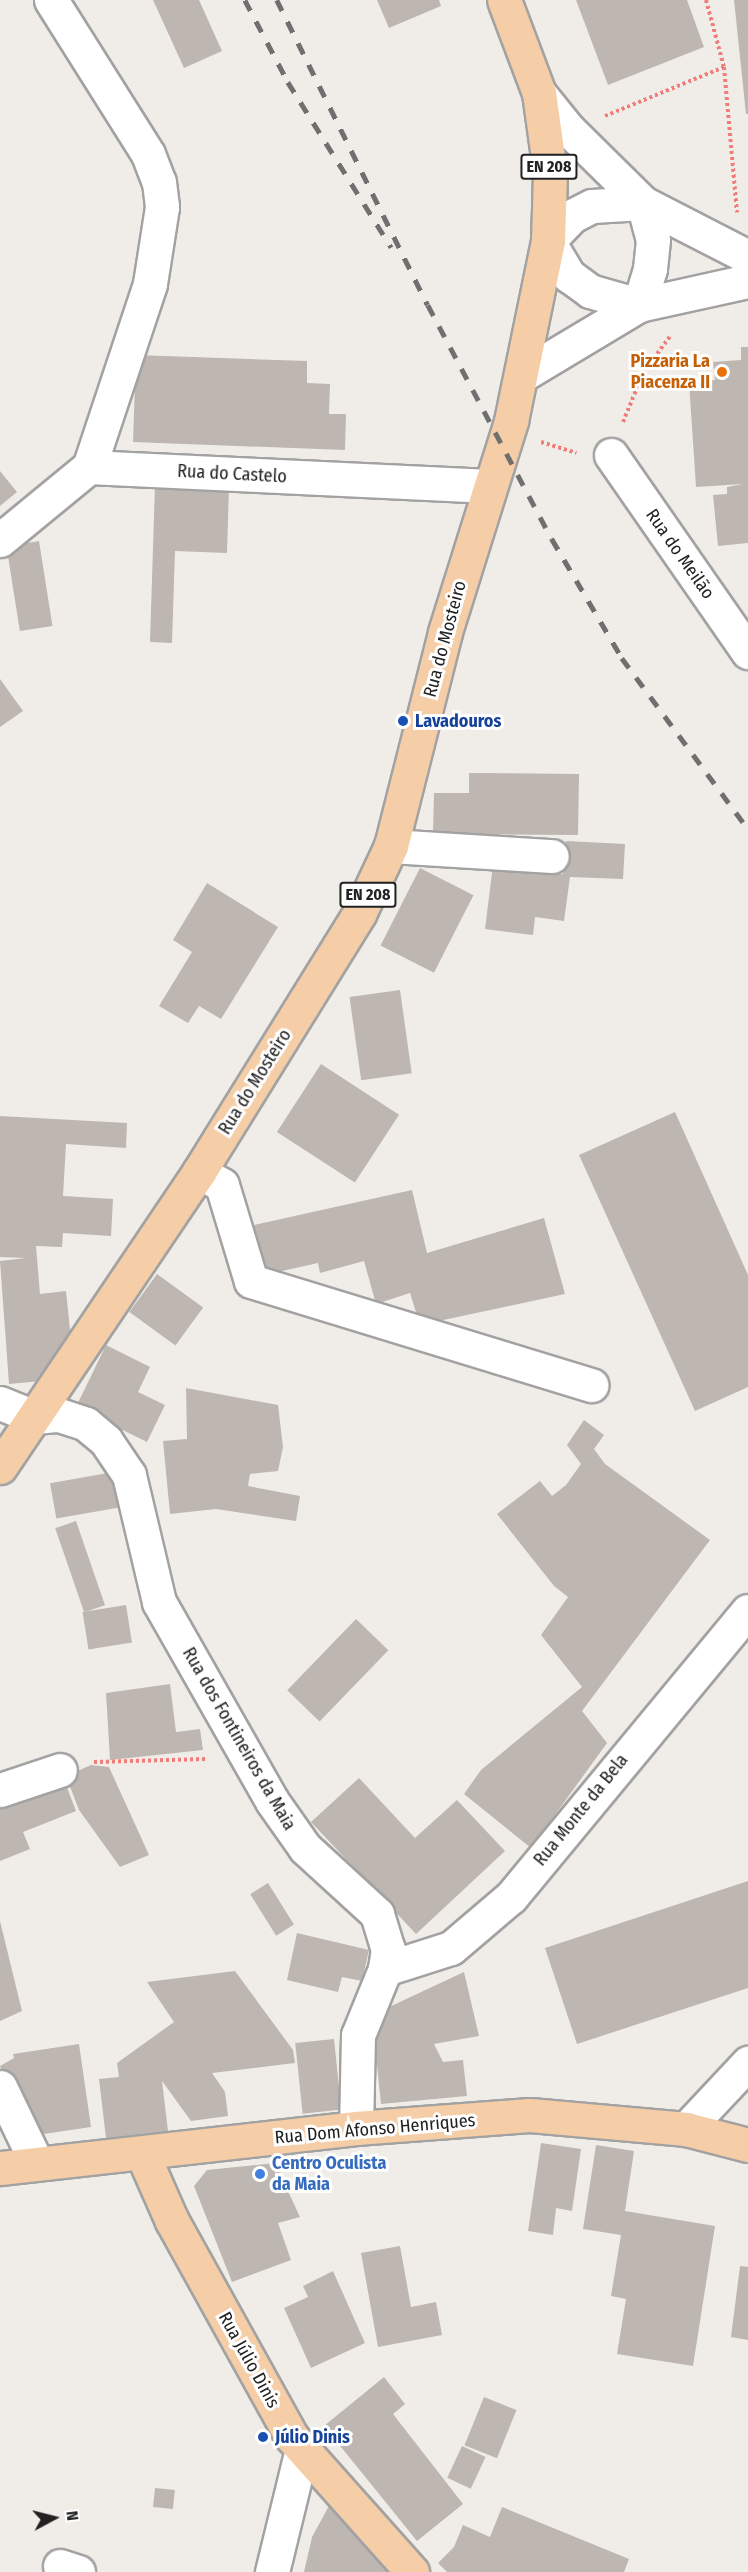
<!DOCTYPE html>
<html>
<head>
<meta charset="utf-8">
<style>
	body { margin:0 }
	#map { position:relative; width:748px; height:2572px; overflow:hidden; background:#f0ede8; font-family:"Fira Sans Condensed",sans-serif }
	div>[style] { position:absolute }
	.building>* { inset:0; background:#beb6b1; transform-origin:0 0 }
	.path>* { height:4px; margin-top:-2px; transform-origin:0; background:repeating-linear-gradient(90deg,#f07d7a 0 3px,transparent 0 6px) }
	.roads { filter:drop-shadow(2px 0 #a2a2a2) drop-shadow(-2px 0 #a2a2a2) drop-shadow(0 2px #a2a2a2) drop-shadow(0 -2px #a2a2a2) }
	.minor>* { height:33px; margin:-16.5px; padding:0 16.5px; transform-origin:16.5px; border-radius:16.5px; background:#fff }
	.major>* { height:33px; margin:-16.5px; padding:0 16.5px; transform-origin:16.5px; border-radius:16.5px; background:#f5cea8 }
	.rail>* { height:4.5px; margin-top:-2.25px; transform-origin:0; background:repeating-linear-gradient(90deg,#6f6f6f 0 12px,transparent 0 24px) }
	.dots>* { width:16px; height:16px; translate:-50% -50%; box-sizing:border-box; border:3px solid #fff; border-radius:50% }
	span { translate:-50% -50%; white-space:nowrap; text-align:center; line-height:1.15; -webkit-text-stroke:6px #fff; paint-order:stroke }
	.shield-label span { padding:2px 4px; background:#fff; border:2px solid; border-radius:4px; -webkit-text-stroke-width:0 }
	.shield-label { font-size:16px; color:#212121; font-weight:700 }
	.food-label { font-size:18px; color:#c56008; font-weight:700 }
	.right { translate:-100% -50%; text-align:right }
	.street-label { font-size:18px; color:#212121 }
	.transit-label { font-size:18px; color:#164399; font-weight:700 }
	.left { translate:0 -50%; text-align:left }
	.shop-label { font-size:18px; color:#366cbe; font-weight:700 }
	.north { position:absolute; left:24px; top:2488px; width:60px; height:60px; -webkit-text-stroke:4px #fff; paint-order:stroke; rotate:83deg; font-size:16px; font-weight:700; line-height:24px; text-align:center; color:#212121 }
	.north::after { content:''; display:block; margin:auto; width:21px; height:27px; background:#212121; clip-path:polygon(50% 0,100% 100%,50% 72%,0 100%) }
</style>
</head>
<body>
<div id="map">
	<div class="building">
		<div style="clip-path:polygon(153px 0,199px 0,222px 51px,184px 68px)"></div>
		<div style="clip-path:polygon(377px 0,439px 0,441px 6px,389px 28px)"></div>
		<div style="clip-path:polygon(576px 0,687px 0,704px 47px,608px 85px)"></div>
		<div style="clip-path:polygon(734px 0,748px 0,748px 114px,746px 114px)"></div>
		<div style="clip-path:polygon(741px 347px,748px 347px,748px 543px,718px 546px,713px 495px,727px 494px,727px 487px,743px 484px,696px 487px,689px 382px,715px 380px,713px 362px,741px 360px)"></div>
		<div style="clip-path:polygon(136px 355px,307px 361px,307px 383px,330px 384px,329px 414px,346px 414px,345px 450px,133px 442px)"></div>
		<div style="clip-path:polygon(0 471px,17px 492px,0 506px)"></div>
		<div style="clip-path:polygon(155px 484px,229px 486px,227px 553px,175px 551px,172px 643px,150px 642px)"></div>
		<div style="left:39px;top:541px;width:86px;height:33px;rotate:81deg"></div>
		<div style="clip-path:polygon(0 679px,23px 711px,0 727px)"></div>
		<div style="clip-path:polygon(469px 773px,579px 774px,578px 835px,433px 834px,434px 793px,469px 793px)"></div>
		<div style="clip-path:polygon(566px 841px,625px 844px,623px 879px,570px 877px,564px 921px,535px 917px,533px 935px,485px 929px,493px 865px,563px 874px)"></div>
		<div style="left:420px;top:868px;width:60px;height:87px;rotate:27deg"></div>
		<div style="clip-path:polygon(207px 883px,278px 927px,221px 1019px,199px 1006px,188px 1023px,159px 1006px,192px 952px,173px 940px)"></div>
		<div style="left:400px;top:990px;width:84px;height:51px;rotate:82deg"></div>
		<div style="left:321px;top:1064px;width:93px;height:81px;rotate:33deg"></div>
		<div style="clip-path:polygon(675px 1112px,748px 1275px,748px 1387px,695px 1411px,579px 1155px)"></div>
		<div style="clip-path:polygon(0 1116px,127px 1123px,126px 1148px,66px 1144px,63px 1196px,113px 1199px,111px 1236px,63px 1233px,62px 1247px,36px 1246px,40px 1294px,66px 1291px,75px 1378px,9px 1384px,0 1261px,26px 1258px,0 1257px)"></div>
		<div style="clip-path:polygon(412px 1190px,427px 1253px,544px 1218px,565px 1294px,420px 1325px,410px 1293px,376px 1304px,364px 1261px,320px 1273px,318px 1263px,264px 1275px,250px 1226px)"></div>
		<div style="left:157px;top:1274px;width:57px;height:47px;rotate:36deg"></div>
		<div style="clip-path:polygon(106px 1345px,150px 1367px,138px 1392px,165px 1405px,147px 1442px,76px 1407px)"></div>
		<div style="clip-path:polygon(186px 1388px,278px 1405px,283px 1447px,278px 1471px,250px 1474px,248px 1486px,300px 1496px,296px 1521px,216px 1509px,170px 1514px,163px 1441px,187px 1439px)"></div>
		<div style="clip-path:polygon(584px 1420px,604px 1435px,594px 1449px,605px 1464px,710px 1540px,582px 1711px,607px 1743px,531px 1848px,464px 1794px,481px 1770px,582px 1687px,541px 1635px,568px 1597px,554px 1586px,497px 1514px,540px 1481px,552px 1496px,566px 1485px,581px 1464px,567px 1445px)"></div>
		<div style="left:119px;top:1471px;width:36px;height:70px;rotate:80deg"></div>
		<div style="left:76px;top:1521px;width:89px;height:22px;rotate:71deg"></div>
		<div style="left:126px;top:1605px;width:38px;height:44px;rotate:81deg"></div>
		<div style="left:356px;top:1619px;width:45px;height:99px;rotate:44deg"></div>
		<div style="clip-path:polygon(170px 1684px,176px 1732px,200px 1729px,203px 1750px,110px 1760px,106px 1693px)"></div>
		<div style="clip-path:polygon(91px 1765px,109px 1767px,149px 1855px,120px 1867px,79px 1810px,66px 1776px)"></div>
		<div style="clip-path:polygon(63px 1777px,76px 1811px,23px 1832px,30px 1849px,0 1861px,0 1801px)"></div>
		<div style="clip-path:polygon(359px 1778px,415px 1838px,457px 1800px,505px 1851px,416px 1934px,311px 1822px)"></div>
		<div style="clip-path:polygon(748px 1881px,748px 1988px,577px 2044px,545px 1948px)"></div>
		<div style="left:268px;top:1883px;width:49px;height:21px;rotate:58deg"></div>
		<div style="clip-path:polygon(0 1921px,22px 2011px,0 2021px)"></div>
		<div style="clip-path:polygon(297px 1933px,369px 1950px,362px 1981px,342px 1977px,338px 1992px,287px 1980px)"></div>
		<div style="clip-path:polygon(235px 1971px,293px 2050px,295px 2063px,212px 2073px,225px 2092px,228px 2116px,191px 2121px,162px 2081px,168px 2131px,106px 2138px,99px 2079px,119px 2077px,117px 2063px,174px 2022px,147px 1982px)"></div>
		<div style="clip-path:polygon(464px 1972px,479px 2036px,434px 2044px,443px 2062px,463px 2060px,467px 2096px,381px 2104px,372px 2015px)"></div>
		<div style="left:334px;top:2039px;width:71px;height:39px;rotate:84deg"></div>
		<div style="clip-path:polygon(79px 2044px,91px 2127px,30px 2136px,0 2066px,14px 2058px,13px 2054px)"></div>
		<div style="clip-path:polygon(541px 2143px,581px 2149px,572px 2211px,556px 2208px,553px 2235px,528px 2231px)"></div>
		<div style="clip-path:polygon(596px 2145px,634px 2151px,625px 2211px,715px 2226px,693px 2366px,617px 2354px,626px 2299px,611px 2296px,621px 2235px,583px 2229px)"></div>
		<div style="clip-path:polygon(275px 2163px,300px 2217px,278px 2223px,291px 2260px,232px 2282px,194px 2186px,207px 2170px)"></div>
		<div style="clip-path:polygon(400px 2246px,411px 2307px,436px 2302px,442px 2335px,378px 2347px,361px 2253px)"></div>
		<div style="clip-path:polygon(740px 2266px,748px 2267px,748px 2340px,731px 2337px)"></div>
		<div style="clip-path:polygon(333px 2271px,365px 2343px,311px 2368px,284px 2308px,308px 2297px,303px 2286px)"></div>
		<div style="clip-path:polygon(384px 2377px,405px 2404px,393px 2414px,463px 2504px,417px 2541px,324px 2426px)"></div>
		<div style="left:484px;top:2397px;width:35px;height:52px;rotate:22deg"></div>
		<div style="left:462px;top:2446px;width:26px;height:35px;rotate:25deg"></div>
		<div style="left:155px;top:2488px;width:20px;height:19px;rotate:6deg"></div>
		<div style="clip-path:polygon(337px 2491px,399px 2572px,304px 2572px,312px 2537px)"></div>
		<div style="clip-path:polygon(502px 2507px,629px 2559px,624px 2572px,447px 2572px,438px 2563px,454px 2547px,463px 2525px,490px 2537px)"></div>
	</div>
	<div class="path">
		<div style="left:706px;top:0;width:69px;rotate:75deg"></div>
		<div style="left:724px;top:67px;width:146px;rotate:84.9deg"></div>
		<div style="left:605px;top:116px;width:129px;rotate:-22.4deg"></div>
		<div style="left:623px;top:422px;width:53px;rotate:-67.8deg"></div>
		<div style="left:643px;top:373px;width:47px;rotate:-53.6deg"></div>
		<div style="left:541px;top:442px;width:37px;rotate:17deg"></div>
		<div style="left:94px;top:1762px;width:112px;rotate:-1.5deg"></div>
	</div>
	<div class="roads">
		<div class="minor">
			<div style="left:51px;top:0;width:182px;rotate:57.8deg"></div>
			<div style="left:148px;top:154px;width:30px;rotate:69deg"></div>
			<div style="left:159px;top:182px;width:25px;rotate:83deg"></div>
			<div style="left:162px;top:207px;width:78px;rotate:98.9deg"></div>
			<div style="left:150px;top:284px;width:193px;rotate:108.4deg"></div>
			<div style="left:539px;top:93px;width:46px;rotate:51.1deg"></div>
			<div style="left:568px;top:129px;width:105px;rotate:44.6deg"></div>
			<div style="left:643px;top:203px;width:118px;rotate:27.2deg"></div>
			<div style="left:643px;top:203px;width:38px;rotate:75deg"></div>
			<div style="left:653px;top:240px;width:29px;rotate:96deg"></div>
			<div style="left:650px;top:269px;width:38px;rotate:107deg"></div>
			<div style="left:639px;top:305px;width:51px;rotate:-164.1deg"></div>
			<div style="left:590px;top:291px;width:26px;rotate:-144deg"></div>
			<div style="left:569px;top:276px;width:41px;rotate:-121deg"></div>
			<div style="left:548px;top:241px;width:35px;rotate:-46deg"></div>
			<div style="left:572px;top:216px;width:22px;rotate:-27deg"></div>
			<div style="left:592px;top:206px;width:51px;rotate:-3.4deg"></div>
			<div style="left:522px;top:375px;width:136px;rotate:-30.9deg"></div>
			<div style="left:639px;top:305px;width:112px;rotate:-12.4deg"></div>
			<div style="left:611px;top:455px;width:240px;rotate:55.2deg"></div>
			<div style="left:0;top:540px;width:115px;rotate:-39.4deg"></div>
			<div style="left:89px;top:467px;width:401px;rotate:2.7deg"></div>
			<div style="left:391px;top:846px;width:161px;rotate:3.6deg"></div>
			<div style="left:199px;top:1172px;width:26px;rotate:29deg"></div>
			<div style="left:222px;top:1185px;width:100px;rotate:73.2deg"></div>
			<div style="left:251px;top:1281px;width:356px;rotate:17deg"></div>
			<div style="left:0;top:1403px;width:38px;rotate:22deg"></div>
			<div style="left:35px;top:1417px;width:24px;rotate:-5deg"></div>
			<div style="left:59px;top:1415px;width:28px;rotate:18deg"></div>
			<div style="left:86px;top:1424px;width:26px;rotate:40deg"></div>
			<div style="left:106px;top:1441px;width:41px;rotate:55.9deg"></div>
			<div style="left:129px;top:1475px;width:130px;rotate:76.7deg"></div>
			<div style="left:159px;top:1602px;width:229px;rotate:60.4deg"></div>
			<div style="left:272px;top:1801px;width:57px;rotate:54.9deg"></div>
			<div style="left:305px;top:1848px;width:98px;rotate:42.5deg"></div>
			<div style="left:377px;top:1914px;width:37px;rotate:73deg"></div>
			<div style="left:388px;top:1949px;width:20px;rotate:99deg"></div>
			<div style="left:385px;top:1969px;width:71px;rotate:112.2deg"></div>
			<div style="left:358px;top:2035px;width:93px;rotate:91.2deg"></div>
			<div style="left:0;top:1790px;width:63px;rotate:-18.4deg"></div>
			<div style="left:385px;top:1969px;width:69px;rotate:-17.7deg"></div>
			<div style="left:451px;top:1948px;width:79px;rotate:-40.4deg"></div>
			<div style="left:511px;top:1897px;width:371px;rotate:-50.4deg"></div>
			<div style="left:0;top:2087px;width:85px;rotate:64.3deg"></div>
			<div style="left:686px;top:2129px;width:91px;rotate:-46.8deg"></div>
			<div style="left:60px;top:2566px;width:19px;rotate:18deg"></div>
			<div style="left:272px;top:2572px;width:127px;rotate:-76.3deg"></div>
		</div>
		<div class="major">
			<div style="left:0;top:1467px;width:356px;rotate:-56deg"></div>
			<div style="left:199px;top:1172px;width:304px;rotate:-58.2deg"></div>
			<div style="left:359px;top:914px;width:75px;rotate:-64.8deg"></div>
			<div style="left:391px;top:846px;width:221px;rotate:-75.8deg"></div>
			<div style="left:445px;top:632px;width:221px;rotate:-72.6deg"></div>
			<div style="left:511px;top:421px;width:184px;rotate:-78.4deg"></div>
			<div style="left:548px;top:241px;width:69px;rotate:-88.3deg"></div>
			<div style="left:550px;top:172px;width:80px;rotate:-97.9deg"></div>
			<div style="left:539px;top:93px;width:99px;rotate:-110.6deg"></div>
			<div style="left:142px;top:2153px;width:74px;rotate:66.2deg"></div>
			<div style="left:172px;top:2221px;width:246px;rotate:61deg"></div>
			<div style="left:291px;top:2436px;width:182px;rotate:48.3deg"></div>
			<div style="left:0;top:2168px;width:358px;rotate:-6.4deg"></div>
			<div style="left:356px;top:2128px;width:174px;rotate:-4.3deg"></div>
			<div style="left:530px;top:2115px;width:157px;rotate:5.1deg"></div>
			<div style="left:686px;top:2129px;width:64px;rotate:14.5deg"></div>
		</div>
	</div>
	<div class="rail">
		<div style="left:245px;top:0;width:93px;rotate:62.3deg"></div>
		<div style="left:288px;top:82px;width:195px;rotate:58deg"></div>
		<div style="left:277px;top:0;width:340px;rotate:63.7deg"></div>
		<div style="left:428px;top:305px;width:265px;rotate:62.1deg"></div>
		<div style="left:552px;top:539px;width:138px;rotate:59.5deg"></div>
		<div style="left:622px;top:658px;width:212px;rotate:53.6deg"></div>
	</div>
	<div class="dots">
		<div style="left:722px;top:372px;background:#e8710a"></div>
		<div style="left:403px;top:721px;background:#1a4fb4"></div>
		<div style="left:260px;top:2174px;background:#3f7fe0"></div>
		<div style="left:263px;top:2437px;background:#1a4fb4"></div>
	</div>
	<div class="shield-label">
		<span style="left:549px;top:167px">EN 208</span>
		<span style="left:368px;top:895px">EN 208</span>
	</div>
	<div class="food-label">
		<span class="right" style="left:710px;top:372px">Pizzaria La<br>Piacenza II</span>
	</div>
	<div class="street-label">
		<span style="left:232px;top:474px;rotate:3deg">Rua do Castelo</span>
		<span style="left:680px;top:554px;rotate:55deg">Rua do Meilão</span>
		<span style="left:445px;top:639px;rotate:-75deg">Rua do Mosteiro</span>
		<span style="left:255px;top:1082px;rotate:-58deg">Rua do Mosteiro</span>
		<span style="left:239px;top:1739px;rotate:60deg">Rua dos Fontineiros da Maia</span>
		<span style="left:581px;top:1810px;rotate:-51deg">Rua Monte da Bela</span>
		<span style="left:375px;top:2129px;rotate:-5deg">Rua Dom Afonso Henriques</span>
		<span style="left:249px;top:2360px;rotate:61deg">Rua Júlio Dinis</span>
	</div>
	<div class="transit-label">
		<span class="left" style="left:415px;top:721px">Lavadouros</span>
		<span class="left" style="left:275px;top:2437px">Júlio Dinis</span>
	</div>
	<div class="shop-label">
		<span class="left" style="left:272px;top:2174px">Centro Oculista<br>da Maia</span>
	</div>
	<div class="north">N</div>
</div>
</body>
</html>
